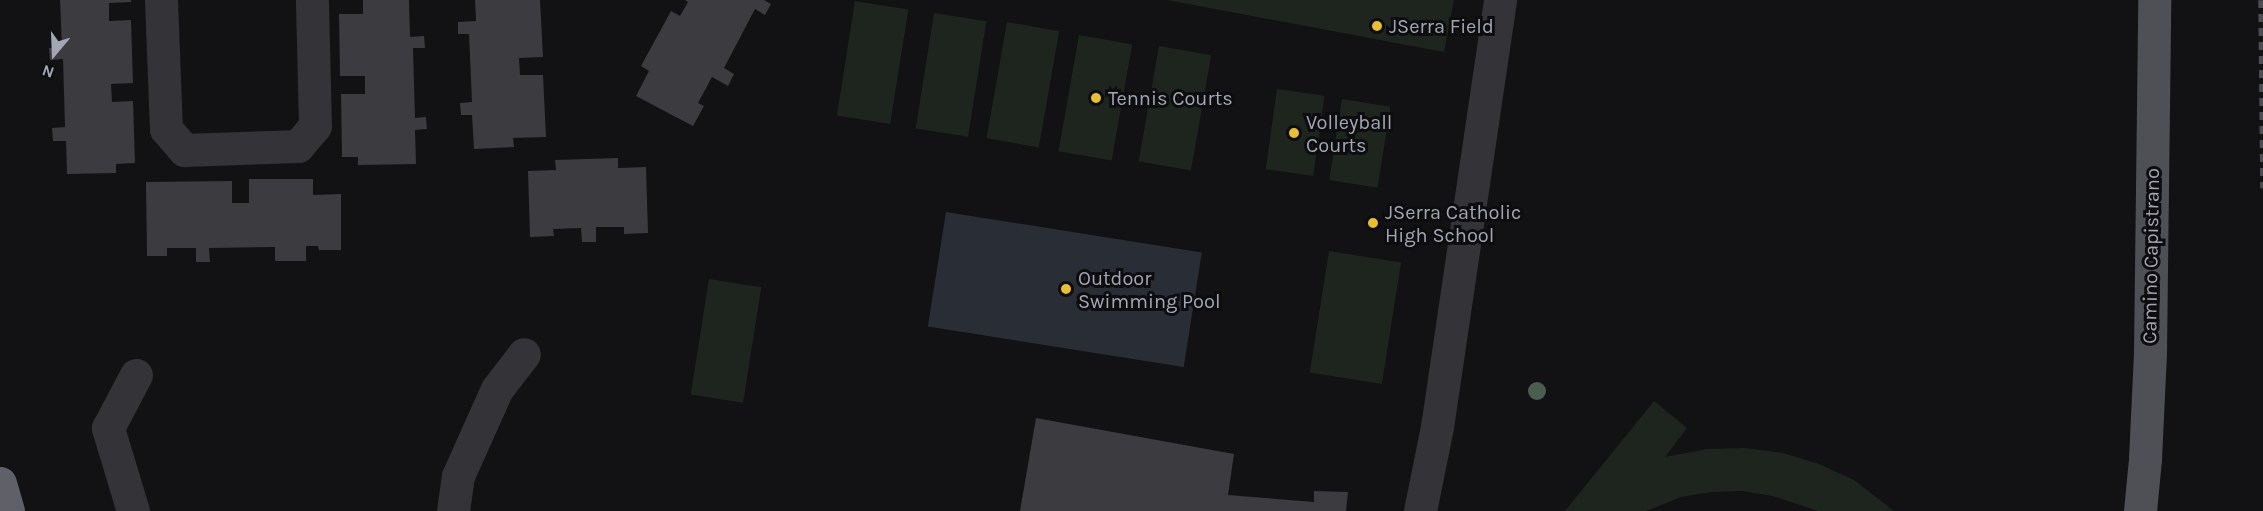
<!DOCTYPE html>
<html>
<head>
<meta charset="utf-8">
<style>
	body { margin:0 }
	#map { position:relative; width:2263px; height:511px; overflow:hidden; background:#121113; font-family:Karla,sans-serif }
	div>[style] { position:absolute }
	.green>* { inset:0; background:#1e251f; transform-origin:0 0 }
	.water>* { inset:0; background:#292e36; transform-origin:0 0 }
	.building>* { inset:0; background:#3c3b40 }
	.minor>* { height:33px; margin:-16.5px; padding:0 16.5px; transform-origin:16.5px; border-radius:16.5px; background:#333338 }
	.major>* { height:33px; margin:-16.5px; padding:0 16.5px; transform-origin:16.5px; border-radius:16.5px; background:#4f5056 }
	.highway>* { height:33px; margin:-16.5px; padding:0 16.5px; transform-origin:16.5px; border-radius:16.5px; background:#5f6068 }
	.rail>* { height:4.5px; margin-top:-2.25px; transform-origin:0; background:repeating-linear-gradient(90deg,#4c4d52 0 8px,transparent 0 14px) }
	.trees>* { width:18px; height:18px; margin:-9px; border-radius:50%; background:#4c5e50 }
	.dots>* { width:16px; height:16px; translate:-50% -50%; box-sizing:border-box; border:3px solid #0d0c0e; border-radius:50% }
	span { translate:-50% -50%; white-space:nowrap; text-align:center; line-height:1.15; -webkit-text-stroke:6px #0d0c0e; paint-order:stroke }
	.poi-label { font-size:20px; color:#a3a6b3 }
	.left { translate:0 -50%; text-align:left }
	.street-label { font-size:20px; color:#a3a6b3 }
	.north { position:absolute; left:24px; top:24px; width:60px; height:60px; -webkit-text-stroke:4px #0d0c0e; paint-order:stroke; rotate:199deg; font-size:16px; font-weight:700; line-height:24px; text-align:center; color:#a3a6b3 }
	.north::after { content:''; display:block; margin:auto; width:21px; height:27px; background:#a3a6b3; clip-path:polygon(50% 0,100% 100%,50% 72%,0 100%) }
</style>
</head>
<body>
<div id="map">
	<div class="green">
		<div style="clip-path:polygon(1167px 0,1454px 0,1444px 52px)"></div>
		<div style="left:855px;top:1px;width:54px;height:116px;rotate:9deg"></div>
		<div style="left:934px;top:13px;width:53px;height:117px;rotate:9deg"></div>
		<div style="left:1007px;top:22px;width:53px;height:118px;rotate:10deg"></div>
		<div style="left:1079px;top:35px;width:54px;height:118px;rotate:10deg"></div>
		<div style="left:1159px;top:46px;width:53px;height:117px;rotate:10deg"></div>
		<div style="left:1277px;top:89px;width:48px;height:81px;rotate:8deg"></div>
		<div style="left:1342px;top:99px;width:49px;height:82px;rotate:9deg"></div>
		<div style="left:1329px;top:251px;width:73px;height:123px;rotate:9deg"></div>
		<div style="left:709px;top:279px;width:53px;height:117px;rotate:9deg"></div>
		<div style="clip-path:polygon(1654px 401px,1687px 428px,1665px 457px,1707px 449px,1745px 448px,1783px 453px,1819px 464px,1854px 480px,1894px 511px,1818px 511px,1773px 496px,1742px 491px,1711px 492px,1681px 497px,1646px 511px,1565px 511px)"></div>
	</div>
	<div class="water">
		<div style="left:946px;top:212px;width:259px;height:116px;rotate:9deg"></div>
	</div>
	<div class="building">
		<div style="clip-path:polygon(60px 0,131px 0,131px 2px,109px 3px,109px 21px,131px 20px,133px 83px,111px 84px,112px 102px,133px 101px,135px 163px,116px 164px,116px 173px,67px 174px,66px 141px,53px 141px,52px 128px,65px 127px,63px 59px,50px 60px,49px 48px,62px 48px)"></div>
		<div style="clip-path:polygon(363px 0,409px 0,410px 37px,424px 36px,425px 48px,413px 48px,415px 118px,426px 117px,427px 129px,415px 130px,416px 164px,358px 165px,358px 157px,342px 157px,341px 94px,365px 94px,365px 76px,340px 76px,339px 14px,363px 14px)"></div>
		<div style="clip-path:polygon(475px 0,540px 0,543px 57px,519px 58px,520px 75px,543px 75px,546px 137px,513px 138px,514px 147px,474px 149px,472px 115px,461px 115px,460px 103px,472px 102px,469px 34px,458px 34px,458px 22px,476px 21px)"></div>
		<div style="clip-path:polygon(685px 0,764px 0,771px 4px,765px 15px,755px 9px,724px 68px,734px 74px,728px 86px,712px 77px,698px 103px,704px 106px,693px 126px,636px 96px,649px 71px,641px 66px,671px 11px,680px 16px,688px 2px)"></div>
		<div style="clip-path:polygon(618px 158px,618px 168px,646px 167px,648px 233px,624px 234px,624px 227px,596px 227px,596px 242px,582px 242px,581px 228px,553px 229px,554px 236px,530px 237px,528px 171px,556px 170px,555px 160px)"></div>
		<div style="clip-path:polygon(249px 179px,313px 179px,313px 195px,341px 194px,341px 250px,319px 250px,318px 246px,306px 246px,306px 261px,275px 261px,275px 247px,209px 248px,210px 262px,196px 262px,196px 248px,167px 248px,167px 256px,147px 256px,146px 182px,232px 181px,232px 203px,249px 203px)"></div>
		<div style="clip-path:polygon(1036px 418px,1234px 454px,1228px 495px,1314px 502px,1314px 491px,1348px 492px,1346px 511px,1020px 511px)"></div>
	</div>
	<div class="minor">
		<div style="left:161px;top:0;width:129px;rotate:87.8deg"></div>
		<div style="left:166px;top:129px;width:28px;rotate:49deg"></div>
		<div style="left:184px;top:150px;width:114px;rotate:-2deg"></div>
		<div style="left:298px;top:146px;width:26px;rotate:-50deg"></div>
		<div style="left:315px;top:126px;width:126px;rotate:-91.4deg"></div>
		<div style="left:133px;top:511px;width:87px;rotate:-106.8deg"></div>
		<div style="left:108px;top:428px;width:60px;rotate:-62.2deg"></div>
		<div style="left:453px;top:511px;width:35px;rotate:-82deg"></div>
		<div style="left:458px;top:476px;width:95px;rotate:-65.9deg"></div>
		<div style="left:497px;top:389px;width:44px;rotate:-52.4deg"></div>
		<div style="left:1420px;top:511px;width:86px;rotate:-78.6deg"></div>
		<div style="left:1437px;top:427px;width:432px;rotate:-81.6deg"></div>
	</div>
	<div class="major">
		<div style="left:2140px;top:511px;width:52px;rotate:-84.5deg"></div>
		<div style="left:2145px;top:459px;width:107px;rotate:-87.3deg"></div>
		<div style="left:2150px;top:352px;width:352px;rotate:-89.3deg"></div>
	</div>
	<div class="highway">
		<div style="left:0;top:483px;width:29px;rotate:74deg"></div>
	</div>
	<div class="rail">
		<div style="left:2261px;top:0;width:188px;rotate:89.4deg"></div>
	</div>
	<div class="trees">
		<div style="left:1537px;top:391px"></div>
	</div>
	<div class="dots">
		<div style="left:1377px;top:26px;background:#e8be34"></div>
		<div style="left:1096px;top:98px;background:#e8be34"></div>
		<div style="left:1294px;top:133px;background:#e8be34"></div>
		<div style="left:1373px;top:223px;background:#e8be34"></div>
		<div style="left:1066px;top:289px;background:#e8be34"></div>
	</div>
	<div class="poi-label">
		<span class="left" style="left:1389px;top:26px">JSerra Field</span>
		<span class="left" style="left:1108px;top:98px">Tennis Courts</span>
		<span class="left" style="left:1306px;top:134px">Volleyball<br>Courts</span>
		<span class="left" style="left:1385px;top:224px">JSerra Catholic<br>High School</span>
		<span class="left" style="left:1078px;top:290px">Outdoor<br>Swimming Pool</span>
	</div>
	<div class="street-label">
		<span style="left:2151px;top:256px;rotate:-89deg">Camino Capistrano</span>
	</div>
	<div class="north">N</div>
</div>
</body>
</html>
